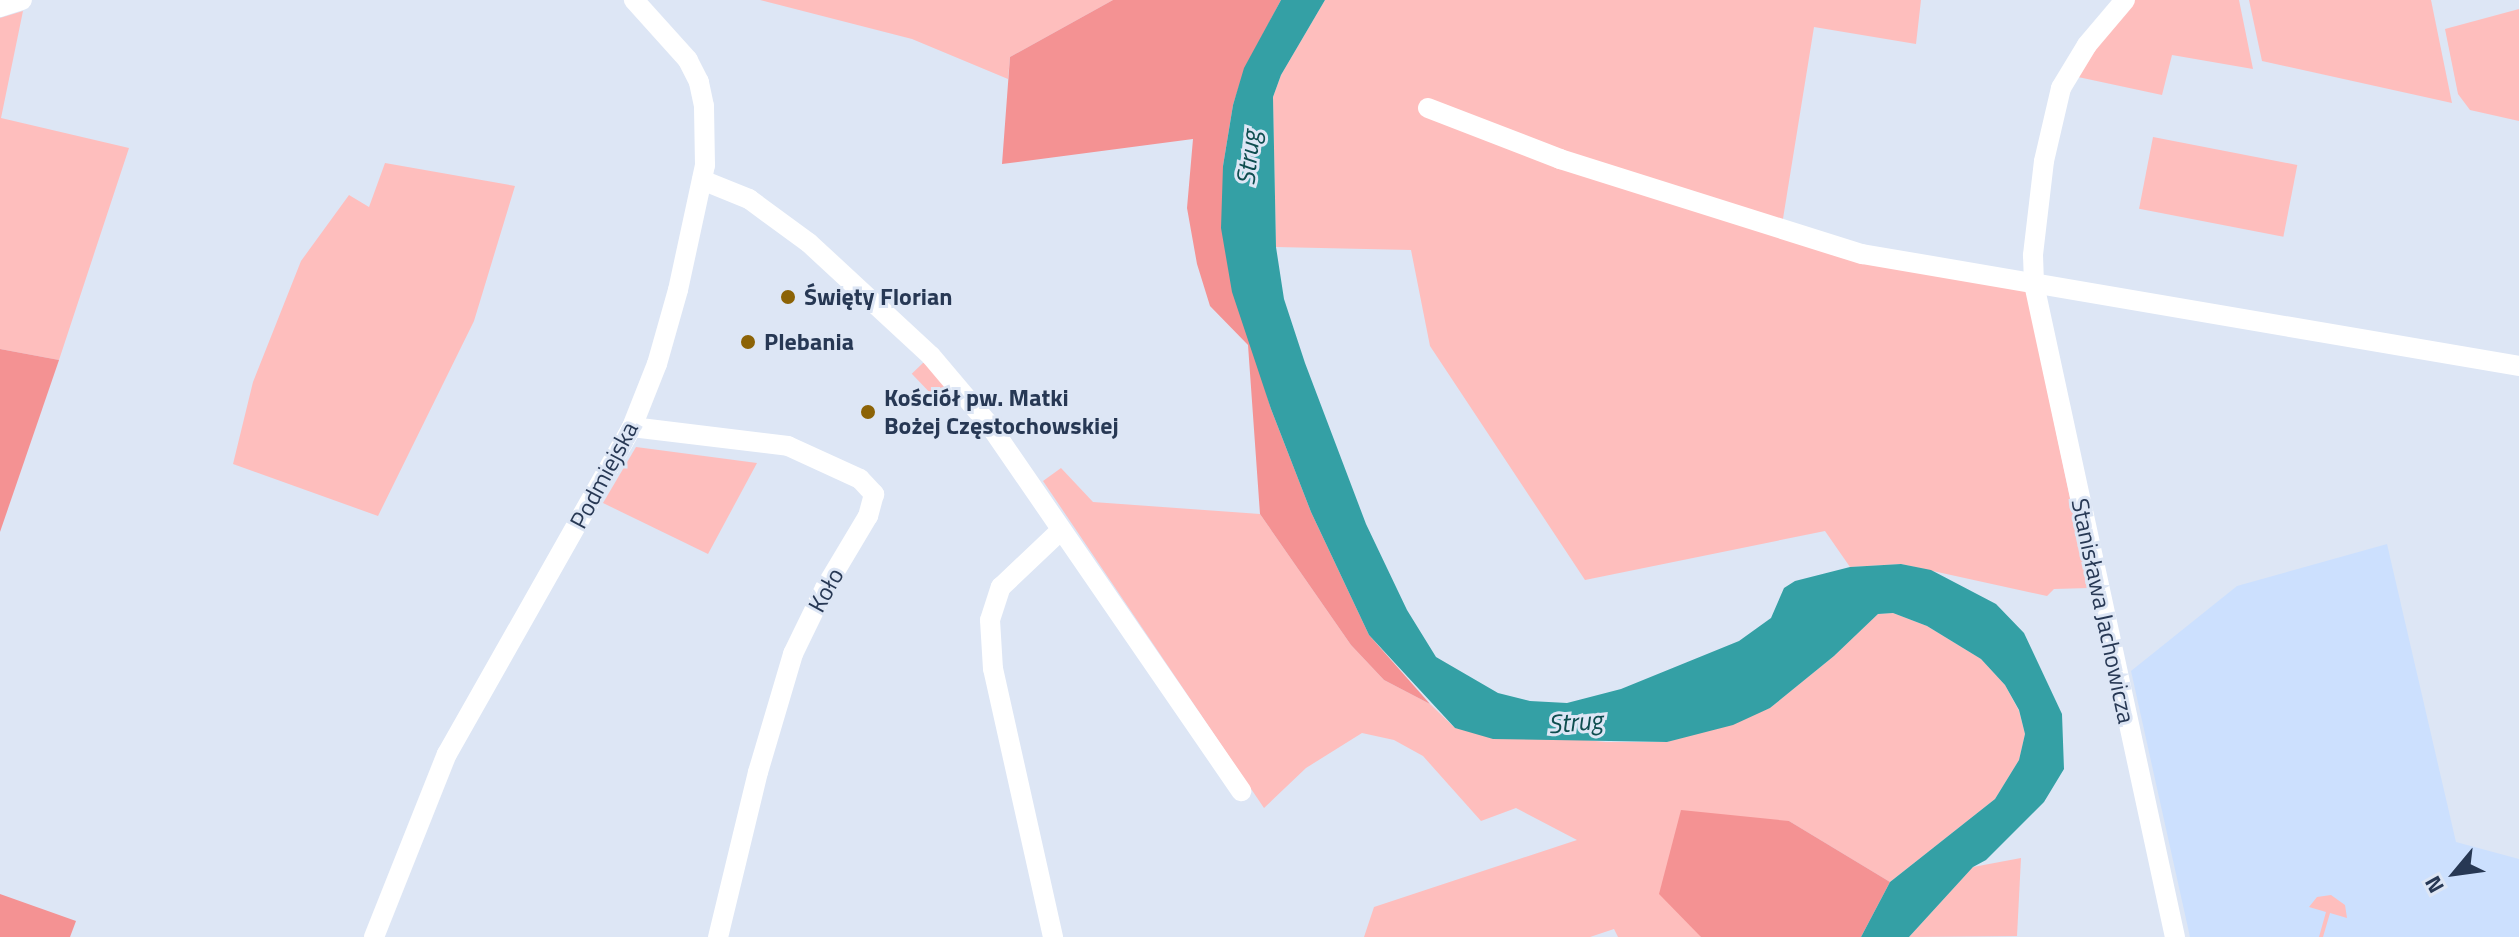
<!DOCTYPE html>
<html>
<head>
<meta charset="utf-8">
<style>
	body { margin:0 }
	#map { position:relative; width:2519px; height:937px; overflow:hidden; background:#dde6f5; font-family:"Titillium Web",sans-serif }
	div>[style] { position:absolute }
	.built>* { inset:0; background:#cce0fe }
	.green>* { inset:0; background:#febebd; transform-origin:0 0 }
	.forest>* { inset:0; background:#f49293 }
	.water>* { inset:0; background:#34a0a5 }
	.street>* { height:20px; margin:-10px; padding:0 10px; transform-origin:10px; border-radius:10px; background:#fff }
	.dots>* { width:22px; height:22px; translate:-50% -50%; box-sizing:border-box; border:4px solid #dde6f5; border-radius:50% }
	span { translate:-50% -50%; white-space:nowrap; text-align:center; line-height:1.15; -webkit-text-stroke:6px #dde6f5; paint-order:stroke }
	.poi-label { font-size:24px; color:#273854; font-weight:700 }
	.left { translate:0 -50%; text-align:left }
	.street-label { font-size:24px; color:#273854 }
	.water-label { font-size:26px; color:#0e4d4f; font-style:italic }
	.north { position:absolute; left:2415px; top:833px; width:80px; height:80px; -webkit-text-stroke:6px #dde6f5; paint-order:stroke; rotate:241deg; font-size:22px; font-weight:700; line-height:32px; text-align:center; color:#273854 }
	.north::after { content:''; display:block; margin:auto; width:28px; height:36px; background:#273854; clip-path:polygon(50% 0,100% 100%,50% 72%,0 100%) }
</style>
</head>
<body>
<div id="map">
	<div class="built">
		<div style="clip-path:polygon(2387px 544px,2456px 842px,2519px 859px,2519px 937px,2190px 937px,2131px 671px,2237px 586px)"></div>
	</div>
	<div class="green">
		<div style="clip-path:polygon(760px 0,1113px 0,1010px 57px,1008px 79px,912px 39px)"></div>
		<div style="clip-path:polygon(1325px 0,1921px 0,1916px 44px,1814px 27px,1781px 231px,2026px 289px,2089px 588px,2054px 589px,2047px 596px,1901px 564px,1850px 567px,1825px 531px,1585px 580px,1430px 346px,1411px 250px,1276px 247px,1273px 97px,1281px 75px)"></div>
		<div style="clip-path:polygon(2134px 0,2239px 0,2253px 69px,2172px 55px,2162px 95px,2078px 77px,2103px 38px)"></div>
		<div style="clip-path:polygon(2249px 0,2431px 0,2452px 103px,2262px 61px)"></div>
		<div style="clip-path:polygon(2519px 9px,2519px 121px,2470px 110px,2458px 94px,2445px 29px)"></div>
		<div style="clip-path:polygon(23px 11px,1px 118px,129px 148px,59px 360px,0 349px,0 18px)"></div>
		<div style="left:2153px;top:137px;width:147px;height:73px;rotate:11deg"></div>
		<div style="clip-path:polygon(385px 163px,515px 186px,474px 321px,378px 516px,233px 464px,253px 382px,301px 261px,349px 195px,369px 207px)"></div>
		<div style="left:924px;top:362px;width:37px;height:17px;rotate:46deg"></div>
		<div style="clip-path:polygon(636px 447px,757px 463px,708px 554px,603px 503px)"></div>
		<div style="clip-path:polygon(1061px 468px,1093px 502px,1260px 514px,1351px 645px,1384px 680px,1430px 704px,1455px 728px,1606px 742px,1667px 742px,1770px 708px,1834px 656px,1878px 614px,1893px 613px,1927px 626px,1981px 659px,2005px 685px,2019px 711px,2025px 734px,2019px 760px,1995px 799px,1890px 882px,1789px 821px,1699px 932px,1701px 937px,1618px 937px,1614px 929px,1590px 937px,1364px 937px,1374px 907px,1577px 840px,1516px 808px,1481px 821px,1423px 756px,1394px 740px,1362px 733px,1306px 768px,1264px 808px,1043px 481px)"></div>
		<div style="clip-path:polygon(2021px 858px,2017px 936px,1909px 937px,1973px 867px)"></div>
		<div style="clip-path:polygon(2331px 895px,2345px 905px,2347px 918px,2330px 913px,2323px 937px,2319px 937px,2326px 912px,2309px 907px,2317px 897px)"></div>
	</div>
	<div class="forest">
		<div style="clip-path:polygon(1113px 0,1281px 0,1245px 68px,1233px 105px,1223px 166px,1254px 352px,1271px 409px,1311px 512px,1369px 635px,1430px 704px,1384px 680px,1351px 645px,1260px 514px,1248px 345px,1210px 306px,1197px 264px,1187px 208px,1193px 139px,1002px 164px,1010px 57px)"></div>
		<div style="clip-path:polygon(0 349px,59px 360px,0 532px)"></div>
		<div style="clip-path:polygon(1681px 810px,1789px 821px,1890px 882px,1861px 937px,1701px 937px,1659px 894px)"></div>
		<div style="clip-path:polygon(0 894px,76px 921px,70px 937px,0 937px)"></div>
	</div>
	<div class="water">
		<div style="clip-path:polygon(1281px 0,1325px 0,1281px 75px,1273px 97px,1276px 247px,1284px 299px,1305px 363px,1366px 524px,1407px 610px,1436px 657px,1498px 693px,1530px 701px,1567px 703px,1621px 689px,1739px 641px,1771px 618px,1784px 588px,1795px 581px,1850px 567px,1901px 564px,1931px 570px,1996px 604px,2024px 633px,2062px 714px,2064px 769px,2044px 802px,1986px 860px,1973px 867px,1909px 937px,1861px 937px,1890px 882px,1995px 799px,2019px 760px,2025px 734px,2019px 710px,2005px 685px,1981px 659px,1927px 626px,1893px 613px,1878px 614px,1834px 656px,1770px 708px,1733px 725px,1667px 742px,1493px 739px,1455px 728px,1369px 635px,1311px 512px,1271px 409px,1232px 292px,1221px 228px,1223px 166px,1233px 105px,1244px 68px)"></div>
	</div>
	<div class="street">
		<div style="left:2125px;top:0;width:59px;rotate:130.2deg"></div>
		<div style="left:2087px;top:45px;width:50px;rotate:121.2deg"></div>
		<div style="left:2061px;top:88px;width:75px;rotate:103.1deg"></div>
		<div style="left:2044px;top:161px;width:95px;rotate:96.7deg"></div>
		<div style="left:2033px;top:255px;width:29px;rotate:88deg"></div>
		<div style="left:2034px;top:284px;width:668px;rotate:77.82deg"></div>
		<div style="left:0;top:7px;width:23px;rotate:-18deg"></div>
		<div style="left:1428px;top:108px;width:142px;rotate:21.1deg"></div>
		<div style="left:1560px;top:159px;width:317px;rotate:17.5deg"></div>
		<div style="left:1862px;top:254px;width:666px;rotate:9.67deg"></div>
		<div style="left:702px;top:180px;width:51px;rotate:22deg"></div>
		<div style="left:749px;top:199px;width:74px;rotate:36.3deg"></div>
		<div style="left:809px;top:243px;width:166px;rotate:42.8deg"></div>
		<div style="left:931px;top:356px;width:93px;rotate:49.8deg"></div>
		<div style="left:991px;top:427px;width:442px;rotate:55.5deg"></div>
		<div style="left:632px;top:427px;width:157px;rotate:6.9deg"></div>
		<div style="left:788px;top:446px;width:79px;rotate:24.6deg"></div>
		<div style="left:860px;top:479px;width:21px;rotate:47deg"></div>
		<div style="left:874px;top:494px;width:23px;rotate:105deg"></div>
		<div style="left:868px;top:516px;width:84px;rotate:120.8deg"></div>
		<div style="left:825px;top:588px;width:73px;rotate:115.9deg"></div>
		<div style="left:793px;top:654px;width:123px;rotate:106.5deg"></div>
		<div style="left:758px;top:772px;width:170px;rotate:103.6deg"></div>
		<div style="left:374px;top:937px;width:197px;rotate:-68.3deg"></div>
		<div style="left:447px;top:754px;width:376px;rotate:-60.5deg"></div>
		<div style="left:632px;top:427px;width:68px;rotate:-68.4deg"></div>
		<div style="left:657px;top:364px;width:77px;rotate:-74.2deg"></div>
		<div style="left:678px;top:290px;width:128px;rotate:-77.8deg"></div>
		<div style="left:705px;top:165px;width:59px;rotate:-91deg"></div>
		<div style="left:704px;top:106px;width:25px;rotate:-102deg"></div>
		<div style="left:699px;top:82px;width:25px;rotate:-117deg"></div>
		<div style="left:688px;top:60px;width:81px;rotate:-132deg"></div>
		<div style="left:1053px;top:937px;width:275px;rotate:-102.6deg"></div>
		<div style="left:993px;top:669px;width:49px;rotate:-93.5deg"></div>
		<div style="left:990px;top:620px;width:35px;rotate:-72deg"></div>
		<div style="left:1001px;top:587px;width:81px;rotate:-43.5deg"></div>
	</div>
	<div class="dots">
		<div style="left:788px;top:297px;background:#8c6306"></div>
		<div style="left:748px;top:342px;background:#8c6306"></div>
		<div style="left:868px;top:412px;background:#8c6306"></div>
	</div>
	<div class="poi-label">
		<span class="left" style="left:804px;top:297px">Święty Florian</span>
		<span class="left" style="left:764px;top:342px">Plebania</span>
		<span class="left" style="left:884px;top:412px">Kościół pw. Matki<br>Bożej Częstochowskiej</span>
	</div>
	<div class="street-label">
		<span style="left:604px;top:475px;rotate:-62deg">Podmiejska</span>
		<span style="left:826px;top:590px;rotate:-61deg">Koło</span>
		<span style="left:2103px;top:611px;rotate:78deg">Stanisława Jachowicza</span>
	</div>
	<div class="water-label">
		<span style="left:1248px;top:158px;rotate:-84deg">Strug</span>
		<span style="left:1575px;top:722px;rotate:-5deg">Strug</span>
	</div>
	<div class="north">N</div>
</div>
</body>
</html>
